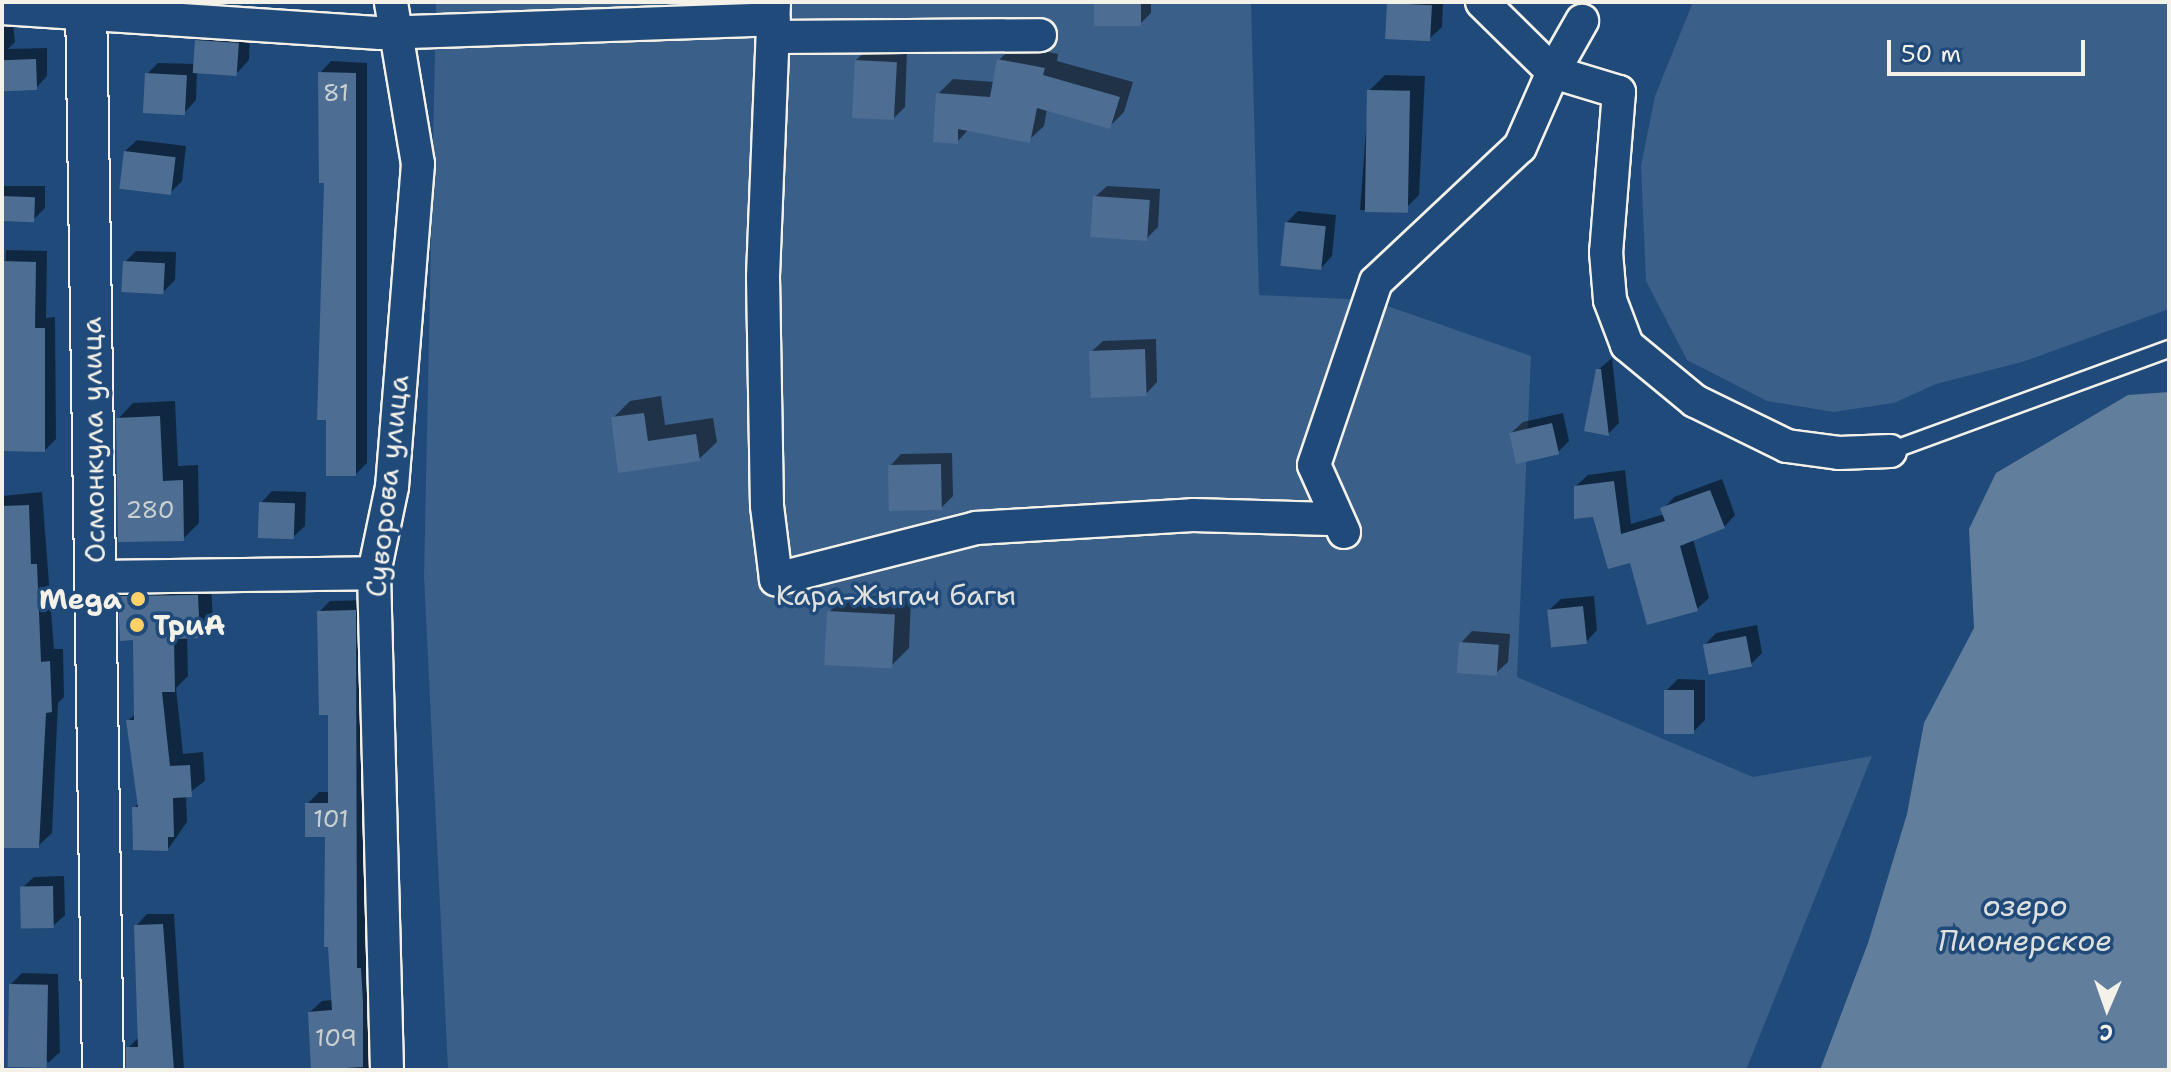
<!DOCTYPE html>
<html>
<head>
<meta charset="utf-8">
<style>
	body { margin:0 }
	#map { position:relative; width:2171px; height:1072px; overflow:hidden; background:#1f4a7a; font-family:"Shantell Sans",sans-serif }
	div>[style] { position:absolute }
	.green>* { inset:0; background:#3a5f88 }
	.water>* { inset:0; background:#627e9d }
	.shadow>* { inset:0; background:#0007 }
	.building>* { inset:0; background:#4d6e92; transform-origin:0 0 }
	.roads { filter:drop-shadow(2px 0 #f4f1e8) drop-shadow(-2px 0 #f4f1e8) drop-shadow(0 2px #f4f1e8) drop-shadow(0 -2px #f4f1e8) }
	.service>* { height:16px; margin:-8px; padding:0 8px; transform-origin:8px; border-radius:8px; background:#1f4a7a }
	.minor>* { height:32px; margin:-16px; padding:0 16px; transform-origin:16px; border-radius:16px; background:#1f4a7a }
	.tertiary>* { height:40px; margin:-20px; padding:0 20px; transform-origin:20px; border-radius:20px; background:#1f4a7a }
	.dots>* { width:22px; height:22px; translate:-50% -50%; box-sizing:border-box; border:4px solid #1f4a7a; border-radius:50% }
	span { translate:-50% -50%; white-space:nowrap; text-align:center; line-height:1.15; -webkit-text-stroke:7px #1f4a7a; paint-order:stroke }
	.number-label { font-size:24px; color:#cad0d2 }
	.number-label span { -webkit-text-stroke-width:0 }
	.street-label { font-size:28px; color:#f4f1e8 }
	.park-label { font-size:28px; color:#e1e2de }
	.poi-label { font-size:28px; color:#f4f1e8; font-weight:700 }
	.right { translate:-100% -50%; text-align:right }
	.left { translate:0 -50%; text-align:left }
	.water-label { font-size:30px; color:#dee0dd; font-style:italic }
	.frame { position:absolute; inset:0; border:4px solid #f4f1e8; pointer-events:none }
	.north { position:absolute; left:2067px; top:968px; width:80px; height:80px; -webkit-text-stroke:6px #1f4a7a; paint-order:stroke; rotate:182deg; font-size:22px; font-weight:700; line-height:32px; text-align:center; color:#f4f1e8 }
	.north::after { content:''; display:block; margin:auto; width:28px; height:36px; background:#f4f1e8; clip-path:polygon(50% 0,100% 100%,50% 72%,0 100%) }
	.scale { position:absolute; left:1887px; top:40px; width:198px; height:36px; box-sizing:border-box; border:4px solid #f4f1e8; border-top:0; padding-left:10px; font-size:24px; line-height:28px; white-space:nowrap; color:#f4f1e8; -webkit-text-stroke:6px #1f4a7a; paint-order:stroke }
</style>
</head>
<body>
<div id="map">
	<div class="green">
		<div style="clip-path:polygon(436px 2px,1251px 2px,1259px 295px,1370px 300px,1531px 356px,1517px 677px,1753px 777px,1872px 756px,1746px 1070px,448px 1070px,424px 576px)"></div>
		<div style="clip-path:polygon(1693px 2px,2169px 2px,2169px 309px,2022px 362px,1936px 384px,1894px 403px,1833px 412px,1767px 401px,1687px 360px,1646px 281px,1641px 166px,1655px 96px)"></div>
	</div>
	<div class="water">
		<div style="clip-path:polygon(2169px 392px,2169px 1070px,1820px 1070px,1868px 943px,1907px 814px,1924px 723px,1974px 628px,1969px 529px,1996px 473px,2128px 395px)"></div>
	</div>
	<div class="shadow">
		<div style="clip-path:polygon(1096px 2px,1151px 2px,1151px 13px,1140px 24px)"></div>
		<div style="clip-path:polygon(1443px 2px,1442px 27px,1430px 38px,1389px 4px)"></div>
		<div style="clip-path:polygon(12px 16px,15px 42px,8px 49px,47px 48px,47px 76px,36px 88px,2px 89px,2px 17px)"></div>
		<div style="clip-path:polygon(208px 29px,250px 32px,249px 60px,238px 72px,197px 71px,196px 100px,185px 112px,147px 74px,158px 63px,196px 64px,197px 41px)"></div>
		<div style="clip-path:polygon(1014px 45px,1058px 54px,1057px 61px,1133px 82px,1124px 112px,1110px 126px,1047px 109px,1044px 126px,1029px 140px,969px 129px,957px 142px,938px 94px,953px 79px,995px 82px,999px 60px)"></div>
		<div style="clip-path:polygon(868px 49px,907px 51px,905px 107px,894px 118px,856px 60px)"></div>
		<div style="clip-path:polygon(331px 61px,367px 63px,367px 463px,356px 474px,326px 181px,320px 73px)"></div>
		<div style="clip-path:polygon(1385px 75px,1425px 76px,1419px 195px,1403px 211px,1360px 210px,1369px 91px)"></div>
		<div style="clip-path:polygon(137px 140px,186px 146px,182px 181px,170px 193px,125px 151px)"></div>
		<div style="clip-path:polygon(2px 186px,45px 186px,45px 208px,34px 219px,2px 219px)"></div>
		<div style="clip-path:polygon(1107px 186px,1160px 189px,1158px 227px,1147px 238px,1095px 197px)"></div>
		<div style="clip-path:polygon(1298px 211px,1336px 215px,1332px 256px,1321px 268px,1286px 223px)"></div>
		<div style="clip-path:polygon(6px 250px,47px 251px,46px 318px,55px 317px,56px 439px,45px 450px,2px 449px)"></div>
		<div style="clip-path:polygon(136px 251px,176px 252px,175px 280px,164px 291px,125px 262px)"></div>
		<div style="clip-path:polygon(1156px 339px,1157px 382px,1146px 394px,1091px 352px,1103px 341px)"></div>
		<div style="clip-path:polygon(1612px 358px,1619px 423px,1608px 434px,1598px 370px)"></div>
		<div style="clip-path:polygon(661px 396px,665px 425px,713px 418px,717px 442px,699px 459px,620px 471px,613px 418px,630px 401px)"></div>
		<div style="clip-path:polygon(175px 401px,178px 466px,198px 465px,199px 523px,183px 539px,118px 419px,133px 403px)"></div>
		<div style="clip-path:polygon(1563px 413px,1569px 441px,1558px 452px,1511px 433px,1523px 422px)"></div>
		<div style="clip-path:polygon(952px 453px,953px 496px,941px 508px,890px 466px,901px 454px)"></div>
		<div style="clip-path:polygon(1625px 470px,1631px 524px,1665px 514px,1663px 509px,1674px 497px,1722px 479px,1735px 515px,1724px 527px,1693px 539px,1709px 598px,1697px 609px,1631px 561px,1576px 486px,1588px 475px)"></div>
		<div style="clip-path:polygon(272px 491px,306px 492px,305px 526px,293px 537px,261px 503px)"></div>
		<div style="clip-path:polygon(42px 492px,54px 649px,63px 649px,64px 697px,58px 703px,52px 833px,38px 846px,2px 846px,2px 496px)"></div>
		<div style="clip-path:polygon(211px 582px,213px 622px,199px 636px,187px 636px,188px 676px,176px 688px,183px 754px,203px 752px,205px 781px,186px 795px,187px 822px,168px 849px,134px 808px,139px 803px,128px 721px,136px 713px,135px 638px,120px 596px,134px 583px)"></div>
		<div style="clip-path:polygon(847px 595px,911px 597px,909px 648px,892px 665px,829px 612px)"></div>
		<div style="clip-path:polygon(1594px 596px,1597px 630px,1586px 642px,1549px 610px,1561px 599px)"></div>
		<div style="clip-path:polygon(367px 600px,368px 958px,372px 958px,376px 1070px,333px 1070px,310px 1012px,322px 1001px,333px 1000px,327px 835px,307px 804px,319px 792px,330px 792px,330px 713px,319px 612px,330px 601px)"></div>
		<div style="clip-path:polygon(1757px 625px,1762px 653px,1751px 664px,1705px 645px,1716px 633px)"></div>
		<div style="clip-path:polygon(1472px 631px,1510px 634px,1508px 662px,1496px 673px,1461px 643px)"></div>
		<div style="clip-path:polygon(1678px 679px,1705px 680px,1705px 720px,1693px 732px,1666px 691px)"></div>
		<div style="clip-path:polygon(64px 876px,65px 915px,53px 926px,22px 888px,34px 877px)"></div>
		<div style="clip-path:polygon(147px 914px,174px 914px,184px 1070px,127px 1070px,128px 1048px,140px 1036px,136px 926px)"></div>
		<div style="clip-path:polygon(22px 973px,58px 974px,60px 1052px,48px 1063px,11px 984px)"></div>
	</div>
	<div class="building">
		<div style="left:1094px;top:2px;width:47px;height:24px"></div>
		<div style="left:1387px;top:3px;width:45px;height:36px;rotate:3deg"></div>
		<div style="left:195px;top:40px;width:44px;height:33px;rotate:4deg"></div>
		<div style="left:36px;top:59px;width:31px;height:34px;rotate:88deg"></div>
		<div style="clip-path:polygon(997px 59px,1045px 68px,1043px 75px,1120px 97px,1110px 129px,1037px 108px,1030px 143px,958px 129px,958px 144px,933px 142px,936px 93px,990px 97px)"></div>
		<div style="left:855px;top:60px;width:42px;height:58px;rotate:3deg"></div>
		<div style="clip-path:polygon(318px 72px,356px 73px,356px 476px,326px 476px,326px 420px,317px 420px,324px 183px,319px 183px)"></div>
		<div style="left:145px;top:73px;width:42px;height:40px;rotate:3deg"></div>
		<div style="left:1367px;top:90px;width:43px;height:122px;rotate:1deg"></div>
		<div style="left:124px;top:151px;width:52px;height:38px;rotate:7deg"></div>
		<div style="left:2px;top:196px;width:33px;height:25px;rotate:2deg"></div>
		<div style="left:1093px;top:196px;width:57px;height:41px;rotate:4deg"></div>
		<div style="left:1285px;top:222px;width:41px;height:44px;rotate:6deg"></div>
		<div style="clip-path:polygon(2px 261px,36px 262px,35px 328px,45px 328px,45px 452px,2px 451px)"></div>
		<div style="left:123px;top:261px;width:42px;height:31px;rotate:3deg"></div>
		<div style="left:1145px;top:349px;width:47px;height:56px;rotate:88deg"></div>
		<div style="clip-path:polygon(1596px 369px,1601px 369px,1609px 436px,1584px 431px)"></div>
		<div style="clip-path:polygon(644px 413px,648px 441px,696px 434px,700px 461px,618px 473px,611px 417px)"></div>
		<div style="clip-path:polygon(160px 416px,163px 481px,183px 480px,184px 541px,118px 542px,116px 418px)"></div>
		<div style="left:1552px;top:423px;width:32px;height:44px;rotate:77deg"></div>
		<div style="left:941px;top:464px;width:46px;height:53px;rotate:89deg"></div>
		<div style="clip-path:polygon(1614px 481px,1621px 534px,1665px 521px,1660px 508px,1710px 490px,1725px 528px,1680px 546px,1698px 611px,1647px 625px,1630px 563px,1608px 569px,1593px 517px,1574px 519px,1574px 486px)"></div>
		<div style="left:259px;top:502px;width:36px;height:36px;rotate:2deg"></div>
		<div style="clip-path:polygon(29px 505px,31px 564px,37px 564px,41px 662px,50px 661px,52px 712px,46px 713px,39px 848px,2px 848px,2px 506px)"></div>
		<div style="clip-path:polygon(198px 595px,200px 638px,174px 639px,175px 692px,162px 692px,170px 766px,190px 765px,192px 797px,173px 798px,174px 837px,168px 837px,168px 851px,133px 850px,132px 807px,138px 807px,126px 720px,134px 720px,133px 640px,120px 641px,118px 596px)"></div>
		<div style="left:1583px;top:606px;width:38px;height:36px;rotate:84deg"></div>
		<div style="clip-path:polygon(356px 610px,357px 968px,361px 968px,363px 1002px,363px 1067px,311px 1070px,308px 1012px,332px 1010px,328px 947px,324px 947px,325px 837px,305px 837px,305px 803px,328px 803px,328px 715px,319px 715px,317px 611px)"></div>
		<div style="left:827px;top:611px;width:68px;height:54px;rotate:3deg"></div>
		<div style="left:1746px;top:636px;width:31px;height:44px;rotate:79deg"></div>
		<div style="left:1459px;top:642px;width:40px;height:31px;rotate:4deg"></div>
		<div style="left:1664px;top:690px;width:30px;height:44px"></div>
		<div style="left:53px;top:886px;width:42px;height:33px;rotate:89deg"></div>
		<div style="clip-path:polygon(163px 924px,174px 1070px,126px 1070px,126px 1047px,138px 1047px,134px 925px)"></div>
		<div style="left:9px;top:984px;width:39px;height:83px;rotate:1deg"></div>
	</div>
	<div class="roads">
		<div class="service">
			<div style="left:1890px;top:451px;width:297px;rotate:-20.1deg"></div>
		</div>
		<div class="minor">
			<div style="left:774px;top:2px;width:275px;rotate:92.3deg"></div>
			<div style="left:763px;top:277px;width:229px;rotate:89deg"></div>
			<div style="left:767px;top:506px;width:74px;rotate:83deg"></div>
			<div style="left:776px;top:579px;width:206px;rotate:-14.3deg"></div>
			<div style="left:976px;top:528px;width:217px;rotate:-3.4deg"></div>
			<div style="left:1193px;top:515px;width:136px;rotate:1.7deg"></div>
			<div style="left:1482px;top:2px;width:100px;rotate:44.6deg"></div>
			<div style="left:1553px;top:72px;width:69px;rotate:16.9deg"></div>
			<div style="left:1619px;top:92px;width:161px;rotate:94.6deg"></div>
			<div style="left:1606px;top:252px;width:48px;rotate:85.2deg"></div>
			<div style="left:1610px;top:300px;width:48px;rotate:69.3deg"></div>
			<div style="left:1627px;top:345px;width:88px;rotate:39.5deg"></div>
			<div style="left:1695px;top:401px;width:102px;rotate:26.1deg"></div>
			<div style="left:1787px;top:446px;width:52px;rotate:7.7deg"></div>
			<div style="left:1839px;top:453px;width:51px;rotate:-2.2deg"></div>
			<div style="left:2px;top:8px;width:379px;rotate:3.8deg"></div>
			<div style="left:380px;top:33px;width:394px;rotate:-2deg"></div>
			<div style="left:773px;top:37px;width:267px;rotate:-0.4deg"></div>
			<div style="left:1344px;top:532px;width:73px;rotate:-114.1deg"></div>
			<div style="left:1314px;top:465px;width:193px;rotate:-71.3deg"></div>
			<div style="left:1376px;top:282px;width:197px;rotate:-43.2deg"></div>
			<div style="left:1520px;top:147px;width:82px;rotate:-66.3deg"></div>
			<div style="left:1553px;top:72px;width:59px;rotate:-60.4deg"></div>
			<div style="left:95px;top:577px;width:279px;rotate:-0.8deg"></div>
			<div style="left:387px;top:1070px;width:497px;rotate:-91.5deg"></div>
			<div style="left:374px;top:573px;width:88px;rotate:-78.2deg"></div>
			<div style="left:392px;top:487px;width:324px;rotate:-85.4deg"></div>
			<div style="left:418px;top:164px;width:164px;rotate:-99.5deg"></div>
		</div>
		<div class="tertiary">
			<div style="left:86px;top:2px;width:1068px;rotate:89.09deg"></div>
		</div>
	</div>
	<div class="dots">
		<div style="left:138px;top:599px;background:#ffd166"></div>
		<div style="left:137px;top:625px;background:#ffd166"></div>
	</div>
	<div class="number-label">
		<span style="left:336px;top:94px">81</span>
		<span style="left:150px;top:511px">280</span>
		<span style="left:331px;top:820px">101</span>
		<span style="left:336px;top:1039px">109</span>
	</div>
	<div class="street-label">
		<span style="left:93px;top:440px;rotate:-91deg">Осмонкула улица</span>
		<span style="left:387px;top:486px;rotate:-84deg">Суворова улица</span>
	</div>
	<div class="park-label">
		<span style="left:896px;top:595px">Кара-Жыгач багы</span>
	</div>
	<div class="poi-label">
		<span class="right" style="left:122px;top:599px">Mega</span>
		<span class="left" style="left:153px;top:625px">ТриА</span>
	</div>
	<div class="water-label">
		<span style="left:2025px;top:923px">озеро<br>Пионерское</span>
	</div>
	<div class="frame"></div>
	<div class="north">С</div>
	<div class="scale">50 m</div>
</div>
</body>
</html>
